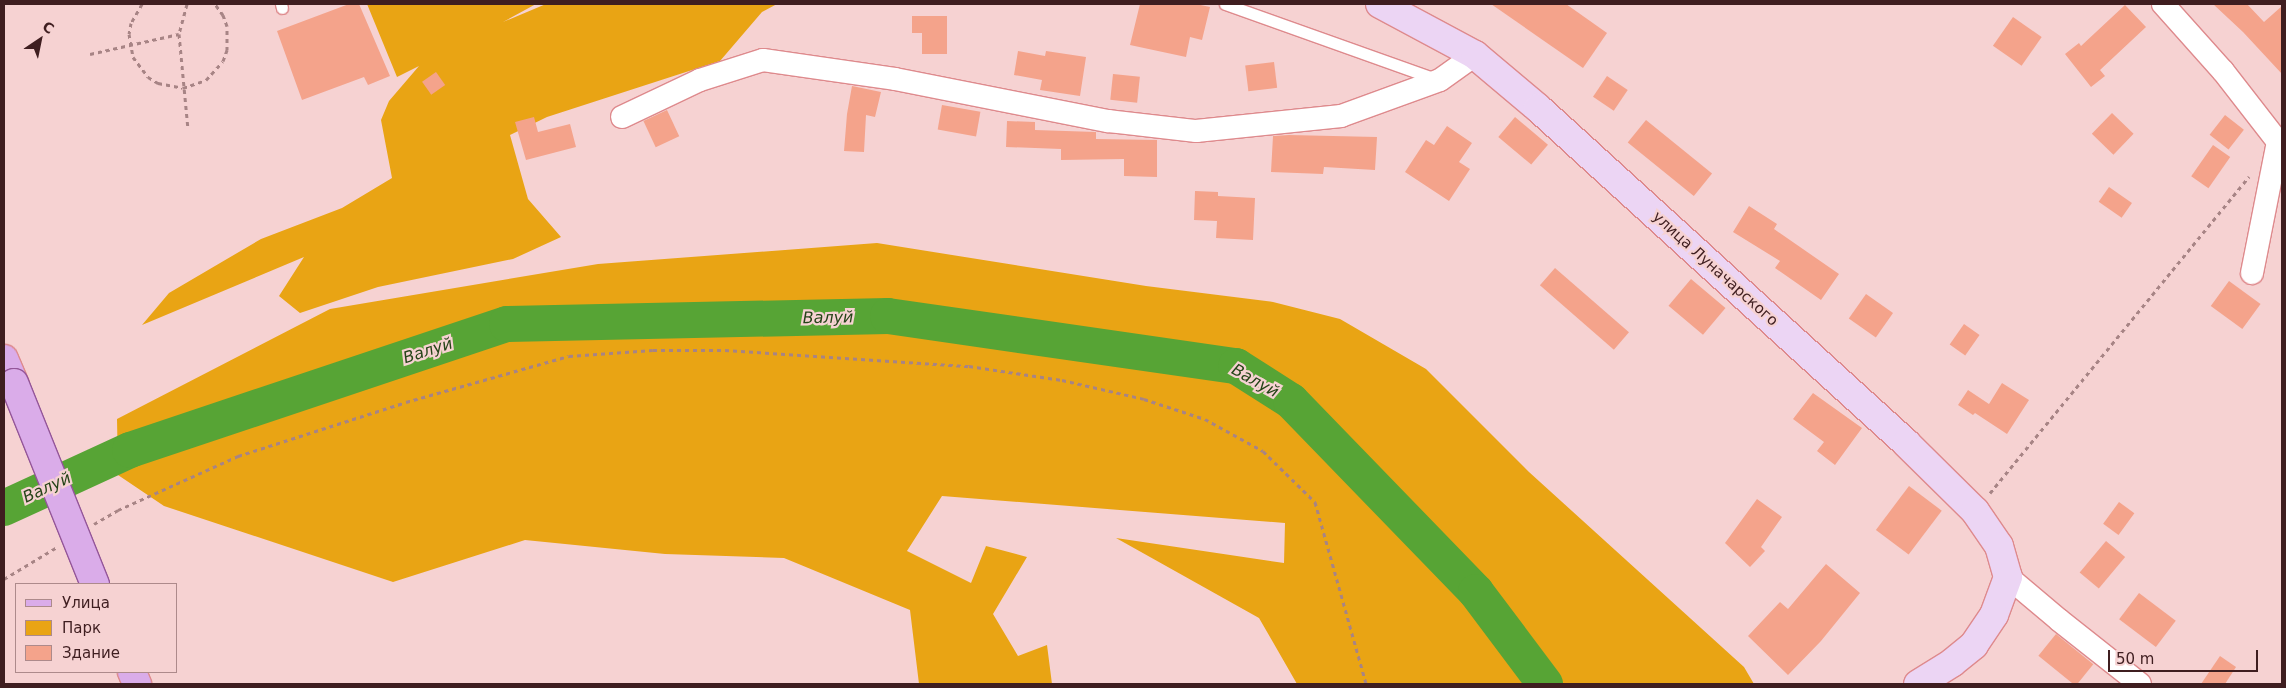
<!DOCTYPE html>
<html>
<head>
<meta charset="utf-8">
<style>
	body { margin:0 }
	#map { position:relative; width:2286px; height:688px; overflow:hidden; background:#f6d2d2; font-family:"DejaVu Sans",sans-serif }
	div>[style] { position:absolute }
	.green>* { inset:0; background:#e9a414 }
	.river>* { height:36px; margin:-18px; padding:0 18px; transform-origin:18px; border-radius:18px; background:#57a435 }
	.building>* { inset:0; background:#f4a38b; transform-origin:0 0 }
	.path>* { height:3px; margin-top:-1.5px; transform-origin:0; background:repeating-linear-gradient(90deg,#a78485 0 4px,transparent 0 8px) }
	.roads { filter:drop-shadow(1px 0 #de8a8d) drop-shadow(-1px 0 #de8a8d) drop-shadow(0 1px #de8a8d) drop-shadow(0 -1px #de8a8d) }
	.service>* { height:11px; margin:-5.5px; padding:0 5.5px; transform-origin:5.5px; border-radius:5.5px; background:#fff }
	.minor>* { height:22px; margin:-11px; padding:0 11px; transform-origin:11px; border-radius:11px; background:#fff }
	.secondary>* { height:28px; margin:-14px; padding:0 14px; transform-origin:14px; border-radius:14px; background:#ecd5f4 }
	.primary>* { height:28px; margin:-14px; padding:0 14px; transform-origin:14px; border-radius:14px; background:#daace9 }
	.bridges { filter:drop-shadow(1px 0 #945699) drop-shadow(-1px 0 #945699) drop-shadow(0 1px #945699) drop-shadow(0 -1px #945699) }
	.primary-bridge>* { height:28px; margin:-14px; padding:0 14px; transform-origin:14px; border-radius:14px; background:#daace9 }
	span { translate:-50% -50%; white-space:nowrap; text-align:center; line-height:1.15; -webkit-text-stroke:4.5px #f6d2d2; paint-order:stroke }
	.street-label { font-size:15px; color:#3f1e20 }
	.water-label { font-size:16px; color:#254418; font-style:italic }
	.frame { position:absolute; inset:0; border:5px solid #3f1e20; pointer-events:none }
	.legend { position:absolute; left:15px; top:583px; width:162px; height:90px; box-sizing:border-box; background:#f6d2d2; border:1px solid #ad8a8b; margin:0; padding:6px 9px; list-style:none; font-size:15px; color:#3f1e20 }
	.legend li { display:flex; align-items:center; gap:10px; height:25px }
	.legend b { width:25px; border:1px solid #ad8a8b }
	.north { position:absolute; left:15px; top:15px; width:50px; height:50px; -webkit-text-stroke:4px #f6d2d2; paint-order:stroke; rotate:34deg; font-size:14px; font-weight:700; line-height:20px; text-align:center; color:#3f1e20 }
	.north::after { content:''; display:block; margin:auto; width:18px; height:22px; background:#3f1e20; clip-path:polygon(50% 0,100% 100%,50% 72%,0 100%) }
	.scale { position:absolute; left:2108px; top:650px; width:150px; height:22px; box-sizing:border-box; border:2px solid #3f1e20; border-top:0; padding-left:6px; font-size:15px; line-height:18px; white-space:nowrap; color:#3f1e20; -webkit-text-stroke:4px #f6d2d2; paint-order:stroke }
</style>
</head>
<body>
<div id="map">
	<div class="green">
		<div style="clip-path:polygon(367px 4px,536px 4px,503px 22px,546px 4px,777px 4px,762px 12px,720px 61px,547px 117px,510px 135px,528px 199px,561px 237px,513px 259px,378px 287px,300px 313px,279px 296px,304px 257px,142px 325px,169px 293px,261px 239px,342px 208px,392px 178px,381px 120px,389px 101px,419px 66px,397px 77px)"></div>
		<div style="clip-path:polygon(877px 243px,1146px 286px,1273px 302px,1340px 319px,1426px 369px,1529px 472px,1744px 667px,1754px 684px,1297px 684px,1259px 618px,1116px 538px,1284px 563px,1285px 523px,942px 496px,907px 551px,971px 583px,986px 546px,1027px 557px,993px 614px,1018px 656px,1047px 645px,1052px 684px,919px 684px,910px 610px,784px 558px,665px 554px,525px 540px,393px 582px,164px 506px,118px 475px,117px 419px,330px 309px,598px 264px)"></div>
	</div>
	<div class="river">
		<div style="left:4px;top:508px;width:139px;rotate:-24.7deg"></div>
		<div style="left:130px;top:450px;width:397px;rotate:-18.5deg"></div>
		<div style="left:507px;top:324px;width:381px;rotate:-1.2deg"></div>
		<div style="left:888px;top:316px;width:352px;rotate:8.2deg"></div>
		<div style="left:1236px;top:366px;width:65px;rotate:32.5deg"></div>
		<div style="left:1291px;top:401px;width:266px;rotate:45.9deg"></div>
		<div style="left:1476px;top:592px;width:115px;rotate:53.1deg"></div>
	</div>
	<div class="building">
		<div style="clip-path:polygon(349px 4px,359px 4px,390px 76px,368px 85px,364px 77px,302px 100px,277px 31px)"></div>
		<div style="clip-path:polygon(1140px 4px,1196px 4px,1210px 7px,1202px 40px,1190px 37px,1186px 57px,1130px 45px)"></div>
		<div style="clip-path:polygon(1491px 4px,1566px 4px,1607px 33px,1583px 68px)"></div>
		<div style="clip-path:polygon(2213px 4px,2247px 4px,2264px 22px,2282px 6px,2282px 74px,2243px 32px)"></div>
		<div style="clip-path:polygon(2125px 5px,2146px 27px,2100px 70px,2105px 76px,2091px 87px,2065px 54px,2079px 43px,2081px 46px)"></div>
		<div style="clip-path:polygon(912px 16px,947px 16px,947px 54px,922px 54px,922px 33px,912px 33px)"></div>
		<div style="left:2013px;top:17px;width:35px;height:35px;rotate:35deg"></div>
		<div style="clip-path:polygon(1018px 51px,1045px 56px,1046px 51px,1086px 57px,1080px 96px,1040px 90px,1042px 80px,1014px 75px)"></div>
		<div style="left:1274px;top:62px;width:26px;height:29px;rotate:83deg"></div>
		<div style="left:436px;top:72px;width:16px;height:17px;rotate:55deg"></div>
		<div style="left:1113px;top:74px;width:27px;height:26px;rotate:6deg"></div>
		<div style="left:1607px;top:76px;width:25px;height:25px;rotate:34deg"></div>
		<div style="clip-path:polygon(852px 86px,881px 92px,875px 117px,866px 115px,864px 152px,844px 151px,847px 114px)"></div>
		<div style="left:942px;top:105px;width:39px;height:25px;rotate:10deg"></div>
		<div style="left:667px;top:110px;width:29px;height:26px;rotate:65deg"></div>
		<div style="left:2112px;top:113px;width:30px;height:29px;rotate:44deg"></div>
		<div style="left:2225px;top:115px;width:24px;height:25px;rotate:38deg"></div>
		<div style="clip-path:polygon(534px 117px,538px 132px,570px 124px,576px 147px,526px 160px,515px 122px)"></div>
		<div style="left:1515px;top:117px;width:43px;height:26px;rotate:40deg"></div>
		<div style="left:1646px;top:120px;width:85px;height:29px;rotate:39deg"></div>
		<div style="clip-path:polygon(1007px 121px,1035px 122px,1035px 130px,1096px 132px,1096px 139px,1157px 140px,1157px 177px,1124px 176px,1124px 159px,1061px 160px,1061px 149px,1006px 147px)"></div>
		<div style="clip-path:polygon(1447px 126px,1472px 143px,1459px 162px,1470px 169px,1449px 201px,1405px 172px,1426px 140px,1434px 145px)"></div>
		<div style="clip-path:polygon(1289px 135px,1377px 137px,1375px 170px,1324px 167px,1323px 174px,1271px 172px,1273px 136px)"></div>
		<div style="left:2213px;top:145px;width:21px;height:38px;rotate:35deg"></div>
		<div style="left:2109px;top:187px;width:28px;height:18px;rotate:35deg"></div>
		<div style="clip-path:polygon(1195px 191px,1218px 192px,1218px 196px,1255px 198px,1253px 240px,1216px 238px,1217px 221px,1194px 220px)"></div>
		<div style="clip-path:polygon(1749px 206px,1777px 224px,1774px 229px,1839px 274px,1821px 300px,1775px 268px,1780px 261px,1733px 232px)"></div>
		<div style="left:1555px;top:268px;width:98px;height:23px;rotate:41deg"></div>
		<div style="left:1691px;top:279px;width:45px;height:35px;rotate:40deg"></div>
		<div style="left:2229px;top:281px;width:39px;height:31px;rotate:36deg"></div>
		<div style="left:1866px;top:294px;width:33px;height:30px;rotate:35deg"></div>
		<div style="left:1964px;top:324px;width:19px;height:25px;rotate:35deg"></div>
		<div style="clip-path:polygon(2002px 383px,2029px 400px,2007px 434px,1975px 413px,1973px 415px,1958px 405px,1968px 390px,1989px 404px)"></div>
		<div style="clip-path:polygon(1813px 393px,1862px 428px,1835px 465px,1817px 451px,1824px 442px,1793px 419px)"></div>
		<div style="left:1909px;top:486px;width:41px;height:55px;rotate:37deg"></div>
		<div style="clip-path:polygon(1757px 499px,1782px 517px,1761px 547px,1765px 551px,1750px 567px,1725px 543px)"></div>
		<div style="left:2119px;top:502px;width:19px;height:27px;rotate:36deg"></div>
		<div style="left:2106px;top:541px;width:25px;height:41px;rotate:40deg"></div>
		<div style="clip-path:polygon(1826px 564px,1860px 593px,1821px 641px,1788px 675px,1748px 636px,1780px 602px,1788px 609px)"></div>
		<div style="left:2139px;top:593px;width:46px;height:33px;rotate:37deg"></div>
		<div style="left:2056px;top:634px;width:48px;height:28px;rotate:39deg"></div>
		<div style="clip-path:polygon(2220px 656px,2236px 667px,2225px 684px,2201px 684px)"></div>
	</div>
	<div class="path">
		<div style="left:142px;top:4px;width:22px;rotate:120deg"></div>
		<div style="left:131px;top:23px;width:11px;rotate:100deg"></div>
		<div style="left:129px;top:34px;width:23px;rotate:80deg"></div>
		<div style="left:133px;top:57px;width:25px;rotate:53deg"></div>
		<div style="left:148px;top:77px;width:12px;rotate:31deg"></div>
		<div style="left:158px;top:83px;width:25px;rotate:11deg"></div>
		<div style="left:183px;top:88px;width:24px;rotate:-19deg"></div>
		<div style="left:206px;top:80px;width:25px;rotate:-48deg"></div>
		<div style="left:223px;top:61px;width:12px;rotate:-70deg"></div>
		<div style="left:227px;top:50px;width:24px;rotate:-90deg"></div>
		<div style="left:227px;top:26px;width:12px;rotate:-110deg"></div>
		<div style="left:223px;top:15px;width:14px;rotate:-126deg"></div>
		<div style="left:187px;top:4px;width:31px;rotate:105deg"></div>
		<div style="left:179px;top:34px;width:95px;rotate:84.6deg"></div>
		<div style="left:90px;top:54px;width:91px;rotate:-12.7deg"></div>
		<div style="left:1990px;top:493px;width:409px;rotate:-50.7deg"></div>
		<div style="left:94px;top:524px;width:28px;rotate:-30deg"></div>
		<div style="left:118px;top:510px;width:132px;rotate:-24.2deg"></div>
		<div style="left:238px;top:456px;width:176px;rotate:-17.8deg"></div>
		<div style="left:406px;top:402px;width:169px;rotate:-15.8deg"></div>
		<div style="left:569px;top:356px;width:84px;rotate:-4.1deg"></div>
		<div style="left:653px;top:350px;width:72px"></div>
		<div style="left:725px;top:350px;width:245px;rotate:3.8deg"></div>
		<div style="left:969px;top:366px;width:94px;rotate:8.6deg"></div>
		<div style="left:1062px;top:380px;width:84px;rotate:13deg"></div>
		<div style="left:1144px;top:399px;width:64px;rotate:18.2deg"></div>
		<div style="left:1205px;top:419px;width:66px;rotate:28.9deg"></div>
		<div style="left:1263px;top:451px;width:73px;rotate:44.4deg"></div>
		<div style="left:1315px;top:502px;width:189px;rotate:74.3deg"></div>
		<div style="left:4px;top:579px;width:62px;rotate:-31.1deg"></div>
	</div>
	<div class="roads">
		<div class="service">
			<div style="left:281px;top:4px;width:4px;rotate:76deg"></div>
			<div style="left:1225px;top:4px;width:224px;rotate:19.6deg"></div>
		</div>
		<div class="minor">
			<div style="left:2163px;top:4px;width:90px;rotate:48.2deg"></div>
			<div style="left:2223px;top:71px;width:96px;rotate:52.2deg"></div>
			<div style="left:622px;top:117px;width:86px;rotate:-25.4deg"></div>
			<div style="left:700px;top:80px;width:66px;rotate:-17.6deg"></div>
			<div style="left:763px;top:60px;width:133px;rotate:8.2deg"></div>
			<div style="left:895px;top:79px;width:217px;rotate:11.2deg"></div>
			<div style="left:1108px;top:121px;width:89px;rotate:6.5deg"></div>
			<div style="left:1196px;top:131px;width:146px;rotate:-5.9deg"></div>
			<div style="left:1341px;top:116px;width:105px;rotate:-20deg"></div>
			<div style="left:1440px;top:80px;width:43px;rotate:-35.5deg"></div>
			<div style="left:2252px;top:273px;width:134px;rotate:-78.8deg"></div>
			<div style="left:2008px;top:577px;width:67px;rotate:40.1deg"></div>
			<div style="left:2059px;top:620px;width:103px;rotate:38.3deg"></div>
		</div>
		<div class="secondary">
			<div style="left:1380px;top:4px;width:108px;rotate:28.2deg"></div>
			<div style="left:1475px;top:55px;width:82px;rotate:40.1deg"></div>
			<div style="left:1538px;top:108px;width:498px;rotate:42.3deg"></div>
			<div style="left:1906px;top:443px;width:97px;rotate:44.6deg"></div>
			<div style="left:1975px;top:511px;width:42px;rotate:55.6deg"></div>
			<div style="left:1999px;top:546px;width:32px;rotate:74deg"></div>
			<div style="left:2008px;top:577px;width:40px;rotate:110.2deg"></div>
			<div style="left:1994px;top:615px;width:36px;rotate:124deg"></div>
			<div style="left:1974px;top:645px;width:28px;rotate:141deg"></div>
			<div style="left:1952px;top:663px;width:40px;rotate:148deg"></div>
		</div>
		<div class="primary">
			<div style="left:4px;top:359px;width:26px;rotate:67deg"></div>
			<div style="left:132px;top:672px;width:13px;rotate:67deg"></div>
		</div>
	</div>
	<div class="bridges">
		<div class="primary-bridge">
			<div style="left:14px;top:383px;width:217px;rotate:68.1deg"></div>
		</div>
	</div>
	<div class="street-label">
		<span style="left:1715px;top:269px;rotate:42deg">улица Луначарского</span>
	</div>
	<div class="water-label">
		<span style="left:828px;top:318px;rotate:-1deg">Валуй</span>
		<span style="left:428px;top:351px;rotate:-18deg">Валуй</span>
		<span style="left:1255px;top:381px;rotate:29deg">Валуй</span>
		<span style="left:47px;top:488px;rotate:-25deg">Валуй</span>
	</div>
	<div class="frame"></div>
	<ul class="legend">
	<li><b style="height:6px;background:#daace9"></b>Улица</li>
	<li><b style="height:14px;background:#e9a414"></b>Парк</li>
	<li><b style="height:14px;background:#f4a38b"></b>Здание</li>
	</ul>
	<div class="north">С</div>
	<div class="scale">50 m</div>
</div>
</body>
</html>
